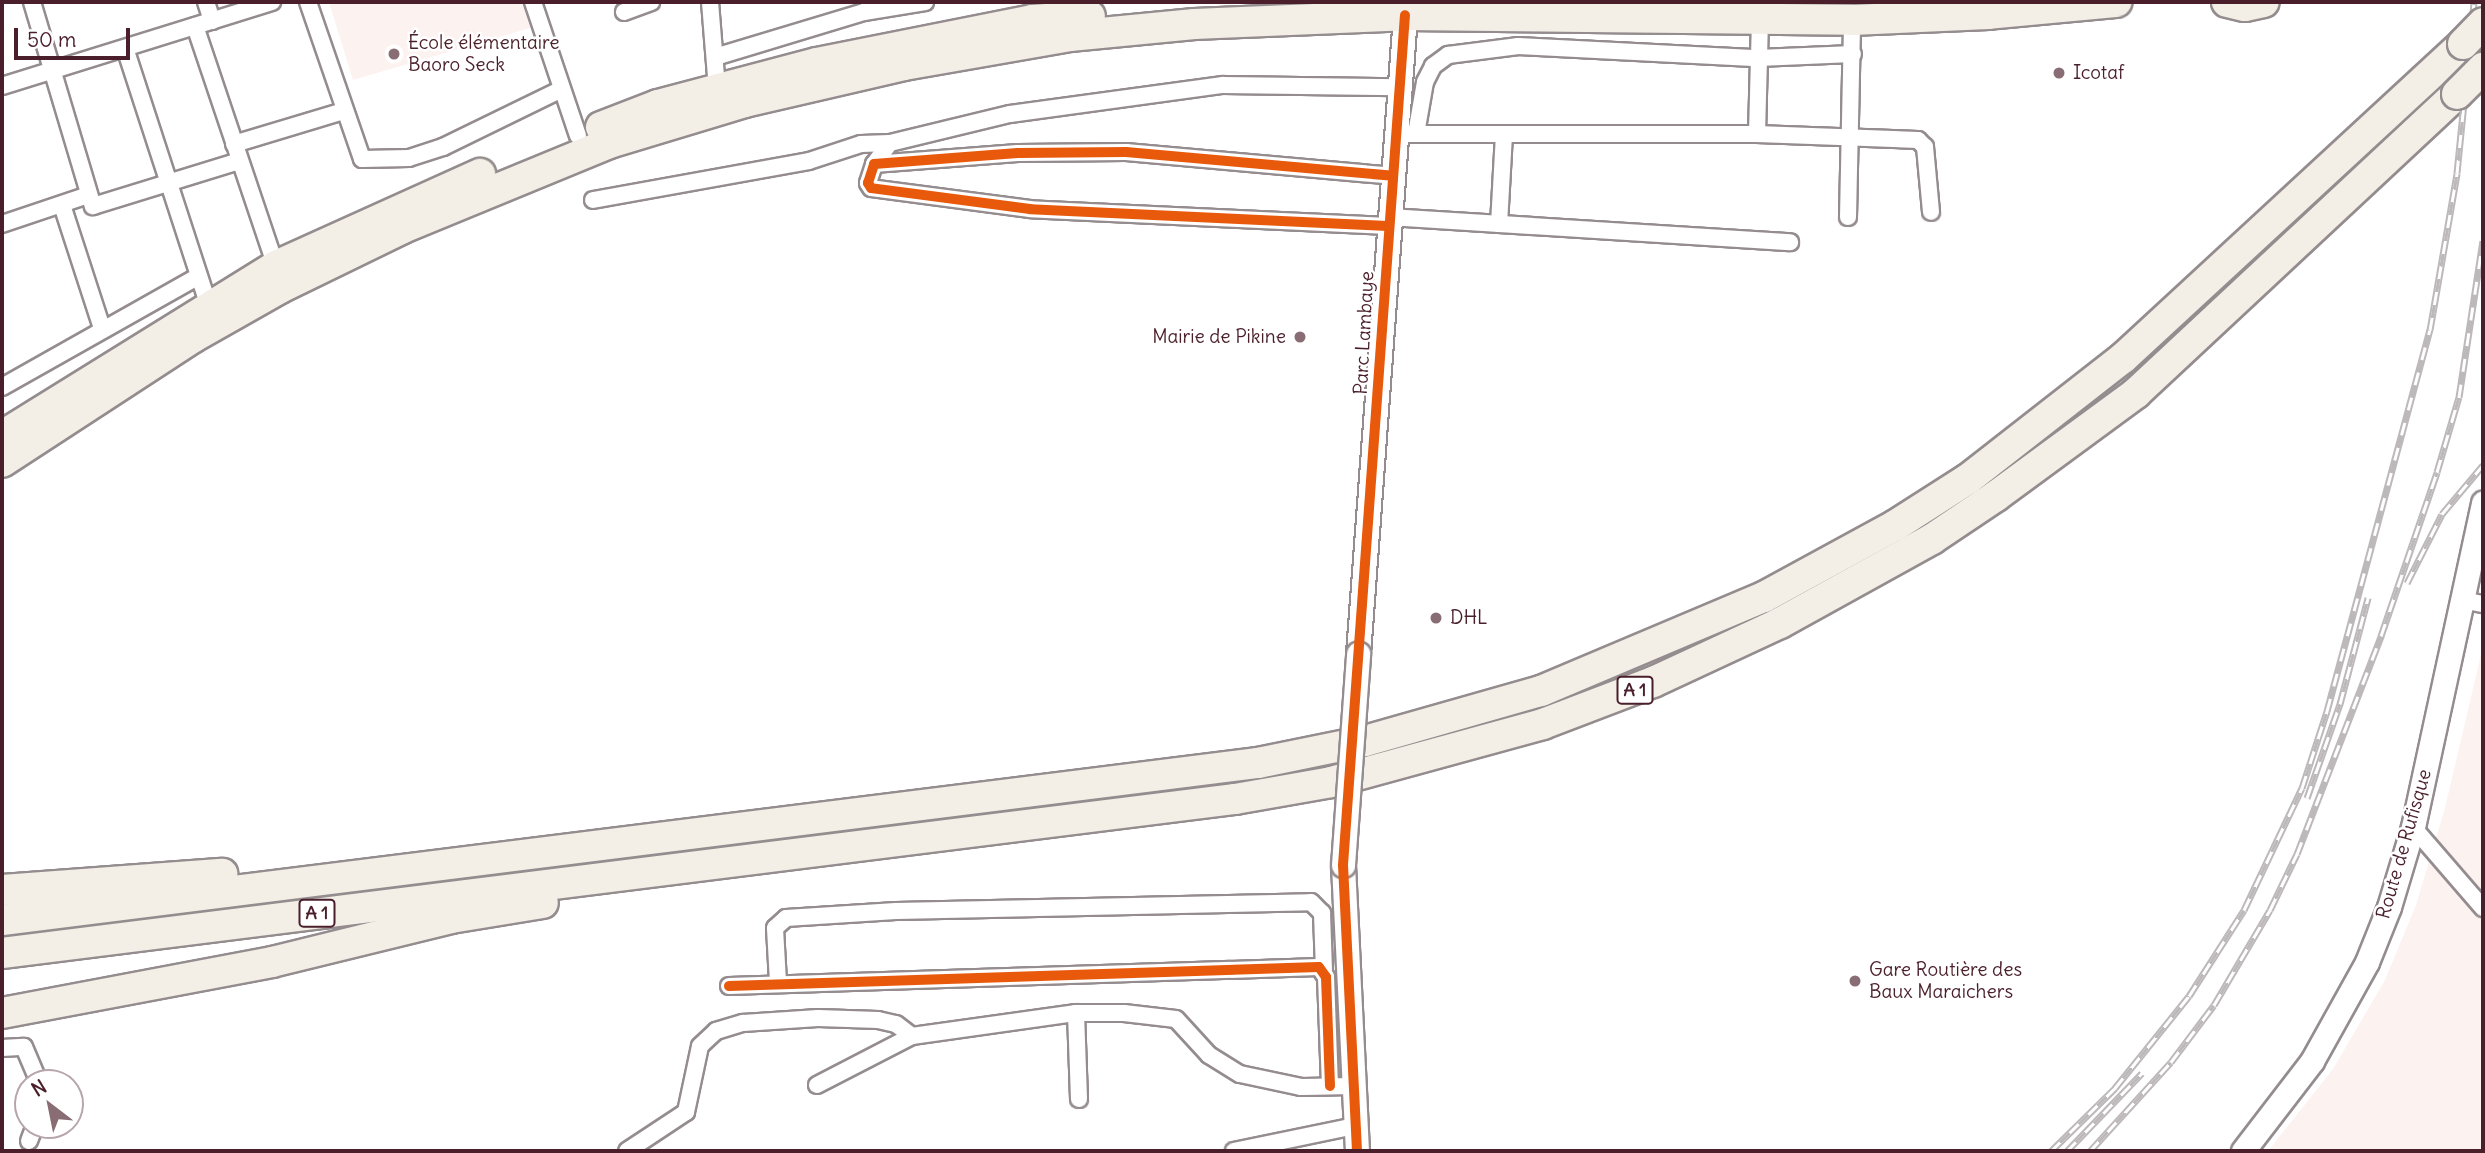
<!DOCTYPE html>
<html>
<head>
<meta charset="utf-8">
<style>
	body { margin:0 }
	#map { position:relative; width:2485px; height:1153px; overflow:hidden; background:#fff; font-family:Delius,sans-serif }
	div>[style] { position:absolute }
	.built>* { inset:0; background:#fcf2f0 }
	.roads { filter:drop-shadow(2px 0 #948c8e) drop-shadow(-2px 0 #948c8e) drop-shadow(0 2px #948c8e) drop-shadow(0 -2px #948c8e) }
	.street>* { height:16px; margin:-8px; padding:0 8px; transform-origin:8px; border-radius:8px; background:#fff }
	.secondary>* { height:23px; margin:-11.5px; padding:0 11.5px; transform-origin:11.5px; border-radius:11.5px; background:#fff }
	.highway>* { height:30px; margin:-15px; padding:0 15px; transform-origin:15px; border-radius:15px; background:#f3efe6 }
	.rail>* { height:7px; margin-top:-3.5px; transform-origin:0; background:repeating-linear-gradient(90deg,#fff 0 13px,#bdb8b9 0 26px); box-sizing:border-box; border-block:2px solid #bdb8b9 }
	.bridges { filter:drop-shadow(2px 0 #948c8e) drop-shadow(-2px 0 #948c8e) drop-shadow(0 2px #948c8e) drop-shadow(0 -2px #948c8e) }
	.secondary-bridge>* { height:23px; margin:-11.5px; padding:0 11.5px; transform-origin:11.5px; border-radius:11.5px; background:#fff }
	.highway-bridge>* { height:30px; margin:-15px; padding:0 15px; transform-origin:15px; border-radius:15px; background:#f3efe6 }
	.cycleway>* { height:10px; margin:-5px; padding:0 5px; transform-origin:5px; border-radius:5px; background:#e8590c }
	.dots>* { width:19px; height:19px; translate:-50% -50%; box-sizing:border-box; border:4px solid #fff; border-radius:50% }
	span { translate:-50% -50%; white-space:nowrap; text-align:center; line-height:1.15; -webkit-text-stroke:5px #fff; paint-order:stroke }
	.shield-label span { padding:2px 5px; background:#fff; border:2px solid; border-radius:5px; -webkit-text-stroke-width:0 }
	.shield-label { font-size:18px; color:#4a1f2b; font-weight:700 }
	.poi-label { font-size:19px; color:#4a1f2b }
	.left { translate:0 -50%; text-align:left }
	.right { translate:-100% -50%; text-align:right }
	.street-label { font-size:19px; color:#4a1f2b }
	.frame { position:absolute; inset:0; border:4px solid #4a1f2b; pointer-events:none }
	.north { position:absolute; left:14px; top:1069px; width:70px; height:70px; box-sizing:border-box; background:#fff; border:2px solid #b7a5aa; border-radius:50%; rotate:328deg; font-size:19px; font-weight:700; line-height:28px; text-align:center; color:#4a1f2b }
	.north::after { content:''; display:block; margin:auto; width:24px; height:32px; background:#896d75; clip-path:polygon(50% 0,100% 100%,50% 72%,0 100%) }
	.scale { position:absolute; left:14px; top:28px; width:116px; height:32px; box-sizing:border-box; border:4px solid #4a1f2b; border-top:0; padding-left:9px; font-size:21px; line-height:24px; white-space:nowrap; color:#4a1f2b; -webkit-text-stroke:5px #fff; paint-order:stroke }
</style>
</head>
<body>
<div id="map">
	<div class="built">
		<div style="clip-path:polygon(329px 2px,522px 2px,530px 28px,353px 80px)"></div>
		<div style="clip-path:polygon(2483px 646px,2483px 1151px,2268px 1151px,2333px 1069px,2385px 980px,2416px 905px,2445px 808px)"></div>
	</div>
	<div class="roads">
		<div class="street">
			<div style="left:32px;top:2px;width:213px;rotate:73.4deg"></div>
			<div style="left:93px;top:206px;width:153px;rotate:-17.1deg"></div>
			<div style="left:206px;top:2px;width:20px;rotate:72deg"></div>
			<div style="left:308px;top:2px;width:166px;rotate:71deg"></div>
			<div style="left:362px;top:159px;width:47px;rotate:-1.2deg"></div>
			<div style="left:409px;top:158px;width:36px;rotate:-18deg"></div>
			<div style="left:443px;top:147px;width:132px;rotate:-26deg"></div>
			<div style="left:533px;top:2px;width:141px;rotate:71.4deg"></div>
			<div style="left:710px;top:2px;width:87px;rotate:85.4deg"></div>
			<div style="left:624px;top:12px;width:29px;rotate:-20deg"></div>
			<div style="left:195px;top:26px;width:253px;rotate:71.4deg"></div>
			<div style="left:125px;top:48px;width:269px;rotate:72deg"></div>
			<div style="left:715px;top:57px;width:156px;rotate:-16.8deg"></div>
			<div style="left:864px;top:12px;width:62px;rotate:-9.3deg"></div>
			<div style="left:2px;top:86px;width:283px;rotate:-17.3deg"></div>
			<div style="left:1396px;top:134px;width:361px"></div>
			<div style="left:1757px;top:134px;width:161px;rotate:2.1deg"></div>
			<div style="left:1918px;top:140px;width:10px;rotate:45deg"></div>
			<div style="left:1925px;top:147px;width:65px;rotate:84.7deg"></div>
			<div style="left:1416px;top:134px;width:53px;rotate:-80.2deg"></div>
			<div style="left:1425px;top:82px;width:18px;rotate:-63deg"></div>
			<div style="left:1433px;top:66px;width:19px;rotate:-36deg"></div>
			<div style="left:1448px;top:55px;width:71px;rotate:-7.3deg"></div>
			<div style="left:1518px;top:46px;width:240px;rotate:2.9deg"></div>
			<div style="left:1758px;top:58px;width:95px;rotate:-2.4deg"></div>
			<div style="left:1757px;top:134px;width:114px;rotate:-88.5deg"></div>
			<div style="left:234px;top:144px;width:114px;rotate:-16.8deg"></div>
			<div style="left:874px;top:164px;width:26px;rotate:-53deg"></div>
			<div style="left:890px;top:143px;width:123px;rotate:-13.6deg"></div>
			<div style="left:1010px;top:114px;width:215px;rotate:-7.8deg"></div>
			<div style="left:1223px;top:85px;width:176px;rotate:0.7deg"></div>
			<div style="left:593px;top:200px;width:219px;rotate:-10.2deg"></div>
			<div style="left:809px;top:161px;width:55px;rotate:-18.1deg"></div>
			<div style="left:861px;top:144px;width:29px;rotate:-2deg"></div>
			<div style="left:62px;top:205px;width:129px;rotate:72deg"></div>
			<div style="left:1389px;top:217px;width:402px;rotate:3.6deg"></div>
			<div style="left:1848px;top:217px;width:197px;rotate:-88.8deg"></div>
			<div style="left:2px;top:224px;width:91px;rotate:-18.6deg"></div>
			<div style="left:1499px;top:224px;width:90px;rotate:-86.8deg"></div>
			<div style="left:1388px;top:226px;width:358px;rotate:-177.3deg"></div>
			<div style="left:1030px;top:209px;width:160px;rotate:-172.5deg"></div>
			<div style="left:871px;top:188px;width:6px;rotate:-121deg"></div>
			<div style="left:868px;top:183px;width:20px;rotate:-72deg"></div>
			<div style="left:874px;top:164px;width:144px;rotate:-4.4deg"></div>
			<div style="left:1018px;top:153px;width:108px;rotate:-0.5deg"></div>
			<div style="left:1126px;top:152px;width:268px;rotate:5.1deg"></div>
			<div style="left:2px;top:387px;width:226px;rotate:-29.4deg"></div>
			<div style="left:2462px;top:600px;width:21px;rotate:11deg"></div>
			<div style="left:2413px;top:827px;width:107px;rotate:49.2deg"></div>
			<div style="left:778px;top:982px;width:54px;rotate:-93.2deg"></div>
			<div style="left:775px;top:928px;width:15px;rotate:-42deg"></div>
			<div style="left:786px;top:918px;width:110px;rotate:-3.6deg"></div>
			<div style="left:896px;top:911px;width:415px;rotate:-1.2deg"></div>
			<div style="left:1311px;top:902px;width:16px;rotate:45deg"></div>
			<div style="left:1322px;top:913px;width:58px;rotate:88deg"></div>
			<div style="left:729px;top:986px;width:590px;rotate:-1.84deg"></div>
			<div style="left:1319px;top:967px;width:12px;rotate:55deg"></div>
			<div style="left:1326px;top:977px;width:109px;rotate:87.9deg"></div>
			<div style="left:1076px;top:1013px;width:86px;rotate:88deg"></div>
			<div style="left:2px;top:1048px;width:22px;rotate:-3deg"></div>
			<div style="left:24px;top:1047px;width:39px;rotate:67deg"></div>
			<div style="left:817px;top:1085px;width:107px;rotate:-27.3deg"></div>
			<div style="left:912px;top:1036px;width:166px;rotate:-8deg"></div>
			<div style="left:1076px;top:1013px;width:48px"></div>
			<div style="left:1124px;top:1013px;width:52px;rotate:6.6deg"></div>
			<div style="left:1176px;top:1019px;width:49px;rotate:47.5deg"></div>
			<div style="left:1209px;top:1055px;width:36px;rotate:32deg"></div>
			<div style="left:1240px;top:1074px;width:62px;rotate:12deg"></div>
			<div style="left:1301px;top:1087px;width:51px;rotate:-1.1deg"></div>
			<div style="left:29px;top:1141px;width:17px;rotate:-69deg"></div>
			<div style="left:627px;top:1151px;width:71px;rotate:-33.5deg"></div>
			<div style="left:686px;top:1112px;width:67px;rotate:-78deg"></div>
			<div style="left:700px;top:1046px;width:22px;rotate:-43deg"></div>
			<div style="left:716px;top:1031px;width:28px;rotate:-17deg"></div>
			<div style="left:743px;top:1023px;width:75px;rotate:-3.8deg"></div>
			<div style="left:818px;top:1018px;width:60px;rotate:1.9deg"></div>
			<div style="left:878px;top:1020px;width:18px;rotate:13deg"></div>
			<div style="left:896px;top:1024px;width:20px;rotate:37deg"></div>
			<div style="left:1234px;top:1151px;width:124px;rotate:-11.7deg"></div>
		</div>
		<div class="secondary">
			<div style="left:1358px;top:654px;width:641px;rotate:-85.79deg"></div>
			<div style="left:1343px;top:865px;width:286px;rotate:87.2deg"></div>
			<div style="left:2243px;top:1151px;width:113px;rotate:-52.5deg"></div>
			<div style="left:2312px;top:1061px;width:113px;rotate:-60.9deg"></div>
			<div style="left:2367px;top:962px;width:59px;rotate:-68.2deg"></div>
			<div style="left:2389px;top:907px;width:84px;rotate:-73.3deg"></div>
			<div style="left:2413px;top:827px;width:332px;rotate:-77.8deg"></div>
		</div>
		<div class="highway">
			<div style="left:2227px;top:2px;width:18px;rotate:13deg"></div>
			<div style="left:2245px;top:6px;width:19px;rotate:-12deg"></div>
			<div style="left:601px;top:127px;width:61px;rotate:-21.1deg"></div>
			<div style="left:658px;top:105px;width:164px;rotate:-14.8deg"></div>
			<div style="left:817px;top:63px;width:219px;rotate:-11.3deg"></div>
			<div style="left:1032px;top:20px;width:58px;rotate:-3.9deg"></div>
			<div style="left:2px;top:436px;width:322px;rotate:-31.8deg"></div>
			<div style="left:276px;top:266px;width:224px;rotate:-24.3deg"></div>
			<div style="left:2px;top:462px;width:227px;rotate:-33.1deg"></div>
			<div style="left:192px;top:338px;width:101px;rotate:-29.6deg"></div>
			<div style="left:280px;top:288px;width:137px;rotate:-26deg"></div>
			<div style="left:403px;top:228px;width:223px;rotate:-22.4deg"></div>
			<div style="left:609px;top:143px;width:142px;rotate:-16.8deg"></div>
			<div style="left:745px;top:102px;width:163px;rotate:-13.1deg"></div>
			<div style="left:904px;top:65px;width:169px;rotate:-9.9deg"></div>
			<div style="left:1070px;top:36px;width:125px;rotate:-5.5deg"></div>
			<div style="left:1194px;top:24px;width:211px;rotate:-2.4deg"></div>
			<div style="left:1405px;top:15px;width:447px;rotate:0.6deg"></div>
			<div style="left:1852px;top:20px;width:136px;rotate:-2.5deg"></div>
			<div style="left:1988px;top:14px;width:129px;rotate:-5.4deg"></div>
			<div style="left:2px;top:890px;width:221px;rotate:-4.2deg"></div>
			<div style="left:2px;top:920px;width:1266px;rotate:-7.13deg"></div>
			<div style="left:1258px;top:763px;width:109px;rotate:-11.6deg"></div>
			<div style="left:1365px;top:741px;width:183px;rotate:-15.9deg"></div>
			<div style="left:1541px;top:691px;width:242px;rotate:-22.9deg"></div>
			<div style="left:1764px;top:597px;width:150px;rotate:-28.6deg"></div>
			<div style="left:1896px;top:525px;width:85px;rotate:-32.6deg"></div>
			<div style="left:1968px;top:479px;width:197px;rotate:-38deg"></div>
			<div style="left:2123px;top:358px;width:463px;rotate:-42.7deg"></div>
			<div style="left:2px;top:953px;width:1243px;rotate:-7.12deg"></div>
			<div style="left:1235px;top:799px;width:97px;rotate:-10deg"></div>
			<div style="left:1331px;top:782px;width:220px;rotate:-15.3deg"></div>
			<div style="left:1543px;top:724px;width:118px;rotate:-20.9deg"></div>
			<div style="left:1653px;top:682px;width:140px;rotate:-24.9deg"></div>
			<div style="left:1780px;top:623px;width:174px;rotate:-28.9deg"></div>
			<div style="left:1932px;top:539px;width:77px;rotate:-33.9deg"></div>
			<div style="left:1996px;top:496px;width:174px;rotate:-36.3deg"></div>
			<div style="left:2136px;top:393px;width:439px;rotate:-43deg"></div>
			<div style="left:2px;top:1013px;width:275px;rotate:-10.7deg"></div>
			<div style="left:272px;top:962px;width:184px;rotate:-13.8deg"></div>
			<div style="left:451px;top:918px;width:93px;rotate:-9.3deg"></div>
		</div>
	</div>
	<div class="rail">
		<div style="left:2407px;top:583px;width:77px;rotate:-63.1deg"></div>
		<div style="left:2442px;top:514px;width:64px;rotate:-50.1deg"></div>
		<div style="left:2307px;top:798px;width:100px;rotate:-70.7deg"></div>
		<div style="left:2340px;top:704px;width:110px;rotate:-75.2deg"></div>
		<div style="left:2051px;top:1151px;width:90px;rotate:-44.5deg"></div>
		<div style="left:2115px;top:1088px;width:118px;rotate:-51.2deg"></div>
		<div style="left:2189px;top:996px;width:102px;rotate:-57.4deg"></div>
		<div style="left:2244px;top:910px;width:135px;rotate:-64.6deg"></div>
		<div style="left:2302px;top:788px;width:81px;rotate:-72deg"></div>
		<div style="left:2327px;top:711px;width:395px;rotate:-74.9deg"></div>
		<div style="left:2430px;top:330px;width:159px;rotate:-80.2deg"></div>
		<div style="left:2457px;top:173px;width:172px;rotate:-84.3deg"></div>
		<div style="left:2067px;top:1151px;width:108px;rotate:-46.1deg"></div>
		<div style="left:2090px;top:1151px;width:120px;rotate:-47.7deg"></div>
		<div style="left:2171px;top:1062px;width:71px;rotate:-53deg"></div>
		<div style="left:2214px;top:1005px;width:110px;rotate:-59.5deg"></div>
		<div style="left:2270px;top:910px;width:62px;rotate:-64.3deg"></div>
		<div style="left:2297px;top:854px;width:234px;rotate:-68.9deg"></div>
		<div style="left:2381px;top:636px;width:173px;rotate:-71.1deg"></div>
		<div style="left:2437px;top:472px;width:78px;rotate:-73.7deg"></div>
		<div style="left:2459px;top:397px;width:158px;rotate:-81.3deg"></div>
	</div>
	<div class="bridges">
		<div class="secondary-bridge">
			<div style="left:1343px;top:865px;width:212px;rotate:-85.9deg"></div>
		</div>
		<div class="highway-bridge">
			<div style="left:2463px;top:44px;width:29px;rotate:-46deg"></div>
			<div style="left:2457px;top:94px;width:37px;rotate:-45deg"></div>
		</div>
	</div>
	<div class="cycleway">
		<div style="left:1388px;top:226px;width:358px;rotate:-177.3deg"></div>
		<div style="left:1030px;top:209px;width:160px;rotate:-172.5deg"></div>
		<div style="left:871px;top:188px;width:6px;rotate:-121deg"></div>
		<div style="left:868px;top:183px;width:20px;rotate:-72deg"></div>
		<div style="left:874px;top:164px;width:144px;rotate:-4.4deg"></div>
		<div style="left:1018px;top:153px;width:108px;rotate:-0.5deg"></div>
		<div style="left:1126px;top:152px;width:268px;rotate:5.1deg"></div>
		<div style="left:729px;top:986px;width:590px;rotate:-1.84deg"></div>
		<div style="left:1319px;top:967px;width:12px;rotate:55deg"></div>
		<div style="left:1326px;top:977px;width:109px;rotate:87.9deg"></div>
		<div style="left:1357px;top:1151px;width:286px;rotate:-92.8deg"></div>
		<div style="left:1343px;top:865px;width:852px;rotate:-85.83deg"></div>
	</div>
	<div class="dots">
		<div style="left:394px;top:54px;background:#896d75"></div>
		<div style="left:2059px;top:73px;background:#896d75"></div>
		<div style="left:1300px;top:337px;background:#896d75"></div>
		<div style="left:1436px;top:618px;background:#896d75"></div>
		<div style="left:1855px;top:981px;background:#896d75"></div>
	</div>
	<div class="shield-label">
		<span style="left:1635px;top:690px">A 1</span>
		<span style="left:317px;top:913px">A 1</span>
	</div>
	<div class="poi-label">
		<span class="left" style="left:408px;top:54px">École élémentaire<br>Baoro Seck</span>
		<span class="left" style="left:2073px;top:73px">Icotaf</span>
		<span class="right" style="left:1286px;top:337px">Mairie de Pikine</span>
		<span class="left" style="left:1450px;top:618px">DHL</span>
		<span class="left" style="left:1869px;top:981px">Gare Routière des<br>Baux Maraichers</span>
	</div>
	<div class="street-label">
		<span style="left:1364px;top:333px;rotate:-87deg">Parc Lambaye</span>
		<span style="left:2404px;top:844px;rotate:-74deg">Route de Rufisque</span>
	</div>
	<div class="frame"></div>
	<div class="north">N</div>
	<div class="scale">50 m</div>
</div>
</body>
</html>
